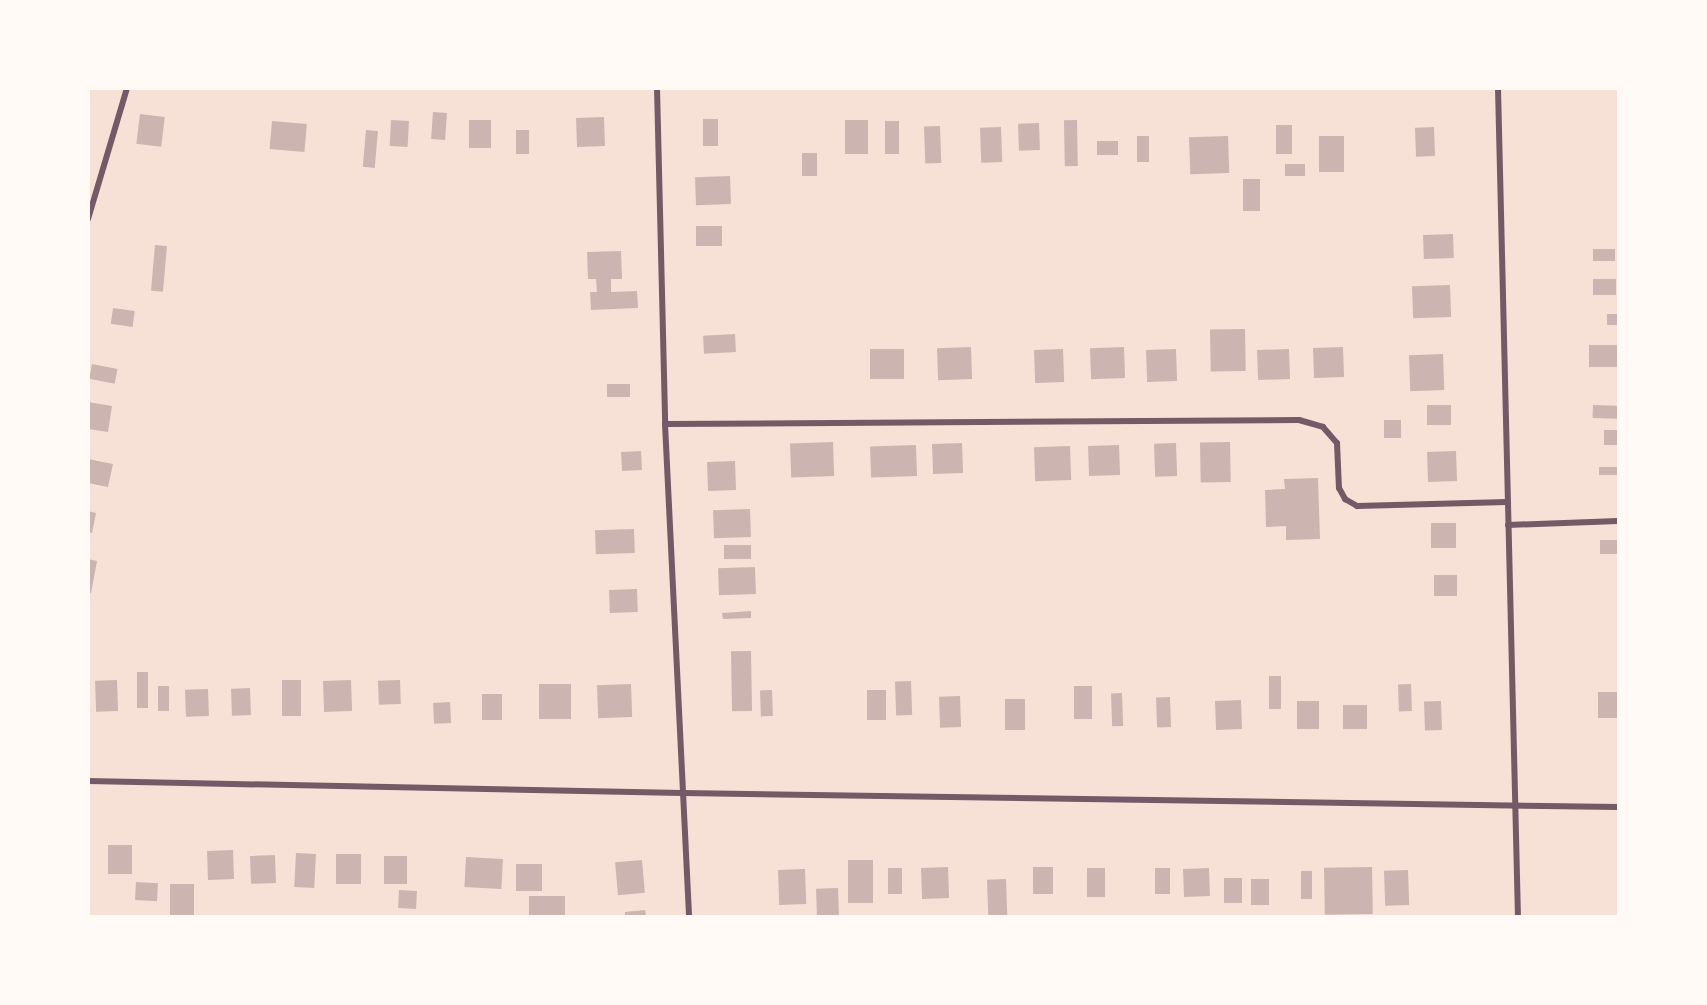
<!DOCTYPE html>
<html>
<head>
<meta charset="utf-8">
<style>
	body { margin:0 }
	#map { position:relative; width:1707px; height:1005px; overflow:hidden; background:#f7e1d7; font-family:"Roboto Serif",serif }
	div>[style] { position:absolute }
	.building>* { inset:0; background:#ccb4b1; transform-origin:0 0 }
	.minor>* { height:6px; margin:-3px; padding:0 3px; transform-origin:3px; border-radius:3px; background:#755966 }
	span { translate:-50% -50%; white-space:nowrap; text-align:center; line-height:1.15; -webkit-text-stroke:6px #fffaf5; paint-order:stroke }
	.frame { position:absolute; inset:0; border:90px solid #fffaf5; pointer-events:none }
</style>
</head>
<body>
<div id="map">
	<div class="building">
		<div style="left:433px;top:112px;width:14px;height:27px;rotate:4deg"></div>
		<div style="left:140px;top:114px;width:25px;height:30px;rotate:7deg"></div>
		<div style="left:604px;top:117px;width:29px;height:28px;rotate:88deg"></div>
		<div style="left:703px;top:119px;width:15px;height:27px"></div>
		<div style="left:391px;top:120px;width:18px;height:26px;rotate:3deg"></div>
		<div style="left:469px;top:120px;width:22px;height:28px"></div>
		<div style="left:845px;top:120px;width:23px;height:34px"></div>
		<div style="left:1077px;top:120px;width:46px;height:13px;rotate:89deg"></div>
		<div style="left:272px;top:121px;width:35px;height:28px;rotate:5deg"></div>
		<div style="left:885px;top:121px;width:14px;height:33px"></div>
		<div style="left:1039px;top:123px;width:27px;height:21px;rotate:88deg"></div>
		<div style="left:1276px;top:125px;width:16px;height:29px"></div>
		<div style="left:940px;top:126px;width:37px;height:16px;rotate:88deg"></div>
		<div style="left:1001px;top:127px;width:35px;height:21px;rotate:88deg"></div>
		<div style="left:1434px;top:127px;width:29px;height:19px;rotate:88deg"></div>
		<div style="left:366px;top:130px;width:12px;height:37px;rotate:5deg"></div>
		<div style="left:516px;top:130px;width:13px;height:24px"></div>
		<div style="left:1137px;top:136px;width:12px;height:26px"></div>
		<div style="left:1228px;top:136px;width:37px;height:39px;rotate:88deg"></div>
		<div style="left:1319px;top:136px;width:25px;height:36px"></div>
		<div style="left:1118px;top:141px;width:14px;height:21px;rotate:90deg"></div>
		<div style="left:802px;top:153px;width:15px;height:23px"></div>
		<div style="left:1285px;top:164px;width:20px;height:12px"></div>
		<div style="left:730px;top:176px;width:28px;height:35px;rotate:88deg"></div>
		<div style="left:1243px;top:179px;width:17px;height:32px"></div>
		<div style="left:722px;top:226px;width:20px;height:26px;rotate:90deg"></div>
		<div style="left:1453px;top:234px;width:24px;height:30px;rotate:88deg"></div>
		<div style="left:155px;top:245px;width:12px;height:46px;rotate:5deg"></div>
		<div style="left:1593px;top:249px;width:22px;height:12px"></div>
		<div style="clip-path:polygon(621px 251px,622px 279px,611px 279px,611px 292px,637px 291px,638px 308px,591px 310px,590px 292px,597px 292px,596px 279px,588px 279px,587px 252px)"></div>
		<div style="left:1593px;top:279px;width:23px;height:16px"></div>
		<div style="left:1450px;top:285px;width:32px;height:38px;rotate:88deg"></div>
		<div style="left:113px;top:308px;width:22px;height:16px;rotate:8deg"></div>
		<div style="left:1607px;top:314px;width:11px;height:11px"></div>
		<div style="left:1245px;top:329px;width:42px;height:35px;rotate:89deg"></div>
		<div style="left:735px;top:334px;width:18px;height:32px;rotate:87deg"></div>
		<div style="left:1589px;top:345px;width:29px;height:22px"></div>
		<div style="left:971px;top:347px;width:32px;height:34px;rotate:88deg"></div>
		<div style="left:1124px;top:347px;width:31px;height:34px;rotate:88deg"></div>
		<div style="left:1343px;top:347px;width:30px;height:30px;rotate:88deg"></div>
		<div style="left:904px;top:349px;width:30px;height:34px;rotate:90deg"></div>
		<div style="left:1063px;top:349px;width:33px;height:29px;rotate:88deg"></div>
		<div style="left:1176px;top:349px;width:32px;height:30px;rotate:88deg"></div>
		<div style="left:1289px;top:349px;width:30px;height:32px;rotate:88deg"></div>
		<div style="left:1443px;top:354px;width:36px;height:34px;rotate:88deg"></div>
		<div style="left:92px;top:364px;width:26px;height:15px;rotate:11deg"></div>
		<div style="left:630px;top:384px;width:13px;height:23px;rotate:90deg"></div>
		<div style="clip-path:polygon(88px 402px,112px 406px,108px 432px,88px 429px)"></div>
		<div style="left:1427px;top:405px;width:24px;height:20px"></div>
		<div style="left:1593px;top:405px;width:25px;height:13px;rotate:2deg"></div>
		<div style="left:1401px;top:420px;width:18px;height:17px;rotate:90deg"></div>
		<div style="left:1604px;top:430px;width:14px;height:15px"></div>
		<div style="left:833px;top:442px;width:34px;height:43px;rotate:88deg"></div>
		<div style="left:1230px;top:442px;width:40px;height:30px;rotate:89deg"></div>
		<div style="left:962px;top:443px;width:30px;height:30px;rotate:88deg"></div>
		<div style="left:1176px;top:443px;width:33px;height:22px;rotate:88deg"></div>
		<div style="left:916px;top:445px;width:31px;height:46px;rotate:88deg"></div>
		<div style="left:1119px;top:445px;width:30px;height:31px;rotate:88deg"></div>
		<div style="left:1070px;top:446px;width:34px;height:36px;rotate:88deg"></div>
		<div style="left:641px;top:451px;width:19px;height:20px;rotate:87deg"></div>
		<div style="left:1456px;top:451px;width:30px;height:29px;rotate:88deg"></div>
		<div style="clip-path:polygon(88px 459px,113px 464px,108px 487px,88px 483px)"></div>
		<div style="left:735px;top:461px;width:29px;height:28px;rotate:88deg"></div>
		<div style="left:1599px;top:467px;width:19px;height:8px"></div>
		<div style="clip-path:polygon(1318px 478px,1320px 539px,1286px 540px,1286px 526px,1266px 527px,1265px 490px,1285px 489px,1284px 479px)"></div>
		<div style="left:750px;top:509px;width:28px;height:37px;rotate:88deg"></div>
		<div style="clip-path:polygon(88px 511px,96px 513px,92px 533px,88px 532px)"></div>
		<div style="left:1431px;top:523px;width:25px;height:25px"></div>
		<div style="left:634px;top:529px;width:24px;height:39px;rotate:88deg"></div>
		<div style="left:1600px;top:540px;width:18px;height:14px"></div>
		<div style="left:751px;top:545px;width:14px;height:27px;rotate:90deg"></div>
		<div style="clip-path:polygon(88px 559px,97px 561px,91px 593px,88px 593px)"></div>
		<div style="left:755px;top:567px;width:27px;height:37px;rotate:88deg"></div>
		<div style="left:1434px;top:575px;width:23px;height:21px"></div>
		<div style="left:637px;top:589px;width:23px;height:28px;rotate:88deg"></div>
		<div style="clip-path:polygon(751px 611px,751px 618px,723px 619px,722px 613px)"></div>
		<div style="left:751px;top:651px;width:60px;height:20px;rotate:89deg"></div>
		<div style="left:137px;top:672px;width:11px;height:36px"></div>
		<div style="left:1269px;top:676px;width:12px;height:33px"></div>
		<div style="left:117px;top:680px;width:31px;height:22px;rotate:88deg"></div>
		<div style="left:282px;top:680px;width:19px;height:36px"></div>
		<div style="left:351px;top:680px;width:31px;height:28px;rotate:88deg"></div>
		<div style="left:400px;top:680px;width:24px;height:22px;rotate:88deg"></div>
		<div style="left:911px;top:681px;width:34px;height:16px;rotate:88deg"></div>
		<div style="left:539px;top:684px;width:32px;height:35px"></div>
		<div style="left:631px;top:684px;width:33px;height:34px;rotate:88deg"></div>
		<div style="left:1411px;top:684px;width:27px;height:13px;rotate:88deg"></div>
		<div style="left:158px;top:686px;width:11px;height:25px"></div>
		<div style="left:1074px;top:686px;width:18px;height:33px"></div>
		<div style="left:250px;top:688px;width:27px;height:19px;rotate:88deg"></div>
		<div style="left:208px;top:689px;width:27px;height:23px;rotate:88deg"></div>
		<div style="left:772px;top:690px;width:26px;height:12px;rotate:88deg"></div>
		<div style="left:867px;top:690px;width:19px;height:30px"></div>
		<div style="left:1598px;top:692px;width:20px;height:26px"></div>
		<div style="left:1122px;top:693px;width:33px;height:11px;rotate:88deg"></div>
		<div style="left:482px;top:694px;width:20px;height:26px"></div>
		<div style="left:960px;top:696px;width:31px;height:21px;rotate:88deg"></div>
		<div style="left:1170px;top:697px;width:30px;height:14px;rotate:88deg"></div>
		<div style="left:1005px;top:699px;width:20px;height:31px"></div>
		<div style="left:1241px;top:700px;width:29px;height:26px;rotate:88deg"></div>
		<div style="left:1319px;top:701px;width:28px;height:22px;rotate:90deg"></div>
		<div style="left:1441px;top:701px;width:29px;height:17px;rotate:88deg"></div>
		<div style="left:450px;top:702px;width:21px;height:17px;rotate:87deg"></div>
		<div style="left:1343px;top:705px;width:24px;height:24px"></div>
		<div style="left:108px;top:845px;width:24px;height:29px"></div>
		<div style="left:233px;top:850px;width:29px;height:26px;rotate:88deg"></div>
		<div style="left:296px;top:853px;width:20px;height:34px;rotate:3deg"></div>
		<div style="left:336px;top:854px;width:25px;height:30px"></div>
		<div style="left:275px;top:855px;width:28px;height:25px;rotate:88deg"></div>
		<div style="left:384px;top:856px;width:23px;height:28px"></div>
		<div style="left:466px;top:857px;width:37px;height:30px;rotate:3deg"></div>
		<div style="left:642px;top:860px;width:33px;height:27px;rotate:85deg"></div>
		<div style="left:848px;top:860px;width:25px;height:43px"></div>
		<div style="left:516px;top:864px;width:26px;height:27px"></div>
		<div style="left:948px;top:867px;width:31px;height:27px;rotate:88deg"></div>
		<div style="left:1033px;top:867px;width:20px;height:27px"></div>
		<div style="left:1372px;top:867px;width:47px;height:48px;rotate:89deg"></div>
		<div style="left:888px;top:868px;width:14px;height:26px"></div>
		<div style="left:1105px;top:868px;width:29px;height:18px;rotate:90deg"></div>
		<div style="left:1155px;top:868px;width:15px;height:26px"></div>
		<div style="left:1209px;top:868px;width:28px;height:26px;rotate:88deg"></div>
		<div style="left:805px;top:869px;width:35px;height:27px;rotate:88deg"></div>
		<div style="left:1408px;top:870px;width:35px;height:24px;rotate:88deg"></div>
		<div style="left:1301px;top:871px;width:11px;height:28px"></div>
		<div style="left:1224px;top:878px;width:18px;height:25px"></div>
		<div style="left:1006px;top:879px;width:37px;height:19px;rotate:88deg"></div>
		<div style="left:1251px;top:879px;width:18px;height:26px"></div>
		<div style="left:136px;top:882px;width:22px;height:18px;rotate:3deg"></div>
		<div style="left:170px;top:884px;width:24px;height:32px"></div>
		<div style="left:838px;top:888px;width:28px;height:22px;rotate:88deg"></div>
		<div style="left:399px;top:890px;width:18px;height:18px;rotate:3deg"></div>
		<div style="left:565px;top:896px;width:20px;height:36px;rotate:90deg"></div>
		<div style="clip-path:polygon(645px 910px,646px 916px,625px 916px,625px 912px)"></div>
	</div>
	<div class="minor">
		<div style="left:657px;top:88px;width:336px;rotate:88.6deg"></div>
		<div style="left:665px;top:424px;width:493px;rotate:87.2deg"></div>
		<div style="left:1498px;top:88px;width:828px;rotate:88.62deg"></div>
		<div style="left:88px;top:219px;width:137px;rotate:-73.4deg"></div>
		<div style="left:665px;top:424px;width:634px;rotate:-0.36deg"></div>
		<div style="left:1299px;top:420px;width:25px;rotate:16deg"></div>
		<div style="left:1323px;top:427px;width:21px;rotate:49deg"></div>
		<div style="left:1337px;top:443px;width:45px;rotate:87.5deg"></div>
		<div style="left:1339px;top:488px;width:13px;rotate:61deg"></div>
		<div style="left:1345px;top:499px;width:14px;rotate:30deg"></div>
		<div style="left:1357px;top:506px;width:150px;rotate:-1.5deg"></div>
		<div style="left:1508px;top:525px;width:110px;rotate:-2.1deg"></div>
		<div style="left:88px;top:781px;width:594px;rotate:1.16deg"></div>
		<div style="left:682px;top:793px;width:936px;rotate:0.86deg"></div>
	</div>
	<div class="frame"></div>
</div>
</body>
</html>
